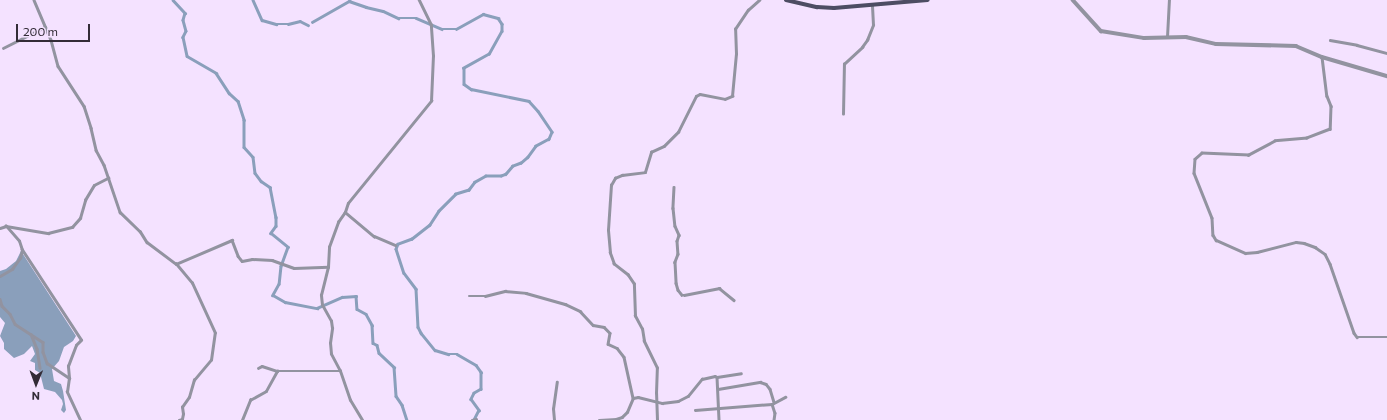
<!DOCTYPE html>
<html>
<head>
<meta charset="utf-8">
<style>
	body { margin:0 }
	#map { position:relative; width:1387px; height:420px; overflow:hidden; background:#f4e2ff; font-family:Commissioner,sans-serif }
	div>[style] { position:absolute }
	.water>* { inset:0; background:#8a9fbb }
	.canal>* { height:2.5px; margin:-1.25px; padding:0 1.25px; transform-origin:1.25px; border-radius:1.25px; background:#8a9fbb }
	.minor>* { height:2.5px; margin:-1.25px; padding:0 1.25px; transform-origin:1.25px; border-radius:1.25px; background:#9293a0 }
	.tertiary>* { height:3.5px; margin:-1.75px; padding:0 1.75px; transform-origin:1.75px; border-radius:1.75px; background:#9293a0 }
	.primary>* { height:4px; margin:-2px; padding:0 2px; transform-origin:2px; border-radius:2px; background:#4d4d63 }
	span { translate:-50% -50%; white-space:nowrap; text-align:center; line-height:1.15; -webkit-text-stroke:3px #f4e2ff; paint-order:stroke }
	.north { position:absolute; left:16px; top:364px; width:40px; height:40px; -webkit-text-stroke:3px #f4e2ff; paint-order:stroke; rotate:181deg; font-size:11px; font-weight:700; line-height:16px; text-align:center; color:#332c37 }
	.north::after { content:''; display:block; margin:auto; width:14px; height:18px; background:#332c37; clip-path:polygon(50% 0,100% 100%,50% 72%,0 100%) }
	.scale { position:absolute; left:16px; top:24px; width:74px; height:18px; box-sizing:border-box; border:2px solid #332c37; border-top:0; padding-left:5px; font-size:12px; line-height:14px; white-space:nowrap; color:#332c37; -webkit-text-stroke:3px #f4e2ff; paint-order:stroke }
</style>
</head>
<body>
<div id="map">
	<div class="water">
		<div style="clip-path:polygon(21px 251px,76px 336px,73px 341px,64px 347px,59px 361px,52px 369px,54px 381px,61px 384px,63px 391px,66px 410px,64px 413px,61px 410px,63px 404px,62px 400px,55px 392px,44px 389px,40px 373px,35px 370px,35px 363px,30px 361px,35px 354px,32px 346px,24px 354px,14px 358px,4px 349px,4px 343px,0 336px,5px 323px,0 317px,0 271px,6px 269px,16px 261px)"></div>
	</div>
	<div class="canal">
		<div style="left:173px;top:0;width:18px;rotate:47deg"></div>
		<div style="left:185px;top:13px;width:7px;rotate:106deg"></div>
		<div style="left:183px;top:20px;width:11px;rotate:75deg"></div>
		<div style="left:186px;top:31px;width:7px;rotate:117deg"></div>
		<div style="left:183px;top:37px;width:19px;rotate:78deg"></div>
		<div style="left:187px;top:56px;width:34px;rotate:30deg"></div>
		<div style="left:216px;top:73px;width:24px;rotate:57deg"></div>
		<div style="left:229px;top:93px;width:12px;rotate:42deg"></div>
		<div style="left:238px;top:101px;width:20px;rotate:72deg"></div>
		<div style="left:244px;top:120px;width:27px;rotate:90deg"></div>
		<div style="left:244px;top:147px;width:13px;rotate:48deg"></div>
		<div style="left:253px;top:157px;width:16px;rotate:83deg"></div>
		<div style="left:255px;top:173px;width:10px;rotate:53deg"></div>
		<div style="left:261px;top:181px;width:11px;rotate:34deg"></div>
		<div style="left:270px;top:187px;width:31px;rotate:79deg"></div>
		<div style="left:276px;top:217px;width:9px;rotate:90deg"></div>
		<div style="left:276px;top:226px;width:9px;rotate:126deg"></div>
		<div style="left:271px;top:233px;width:22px;rotate:39deg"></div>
		<div style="left:288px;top:247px;width:20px;rotate:110deg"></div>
		<div style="left:281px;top:266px;width:18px;rotate:96deg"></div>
		<div style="left:279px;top:284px;width:13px;rotate:119deg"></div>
		<div style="left:273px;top:295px;width:14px;rotate:30deg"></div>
		<div style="left:285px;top:302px;width:33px;rotate:11deg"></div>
		<div style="left:317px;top:308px;width:27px;rotate:-24deg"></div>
		<div style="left:342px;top:297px;width:14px;rotate:-4deg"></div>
		<div style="left:356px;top:296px;width:13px;rotate:86deg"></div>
		<div style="left:357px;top:309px;width:10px;rotate:29deg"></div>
		<div style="left:366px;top:314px;width:13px;rotate:61deg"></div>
		<div style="left:372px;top:325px;width:18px;rotate:87deg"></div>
		<div style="left:373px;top:343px;width:4px;rotate:27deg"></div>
		<div style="left:377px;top:345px;width:8px;rotate:76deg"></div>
		<div style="left:379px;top:353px;width:21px;rotate:43deg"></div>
		<div style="left:394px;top:367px;width:29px;rotate:86deg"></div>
		<div style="left:396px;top:396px;width:11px;rotate:56deg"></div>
		<div style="left:402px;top:405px;width:16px;rotate:72deg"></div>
		<div style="left:253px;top:0;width:22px;rotate:66deg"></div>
		<div style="left:262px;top:20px;width:15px;rotate:16deg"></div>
		<div style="left:276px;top:24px;width:12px"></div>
		<div style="left:288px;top:24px;width:12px;rotate:-14deg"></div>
		<div style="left:300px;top:21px;width:9px;rotate:27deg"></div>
		<div style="left:312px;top:22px;width:43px;rotate:-29.6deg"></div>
		<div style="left:349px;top:1px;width:18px;rotate:19deg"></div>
		<div style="left:366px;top:7px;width:17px;rotate:13deg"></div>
		<div style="left:383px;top:11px;width:17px;rotate:25deg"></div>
		<div style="left:398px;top:18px;width:18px"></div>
		<div style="left:416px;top:18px;width:28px;rotate:23deg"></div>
		<div style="left:442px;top:29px;width:14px"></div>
		<div style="left:456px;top:29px;width:31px;rotate:-29deg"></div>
		<div style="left:483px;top:14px;width:16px;rotate:15deg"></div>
		<div style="left:498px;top:18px;width:7px;rotate:56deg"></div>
		<div style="left:502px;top:24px;width:7px;rotate:90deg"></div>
		<div style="left:502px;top:31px;width:26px;rotate:119deg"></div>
		<div style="left:489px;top:54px;width:29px;rotate:151deg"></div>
		<div style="left:464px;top:68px;width:16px;rotate:90deg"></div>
		<div style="left:464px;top:84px;width:9px;rotate:36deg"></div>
		<div style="left:471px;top:89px;width:59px;rotate:11.7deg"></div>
		<div style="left:529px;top:101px;width:13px;rotate:48deg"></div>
		<div style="left:538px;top:111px;width:25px;rotate:56deg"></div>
		<div style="left:552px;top:132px;width:8px;rotate:113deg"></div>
		<div style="left:549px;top:139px;width:15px;rotate:152deg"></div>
		<div style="left:536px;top:146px;width:14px;rotate:126deg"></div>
		<div style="left:528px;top:157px;width:9px;rotate:139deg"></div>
		<div style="left:521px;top:163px;width:9px;rotate:159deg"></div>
		<div style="left:513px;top:166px;width:11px;rotate:131deg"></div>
		<div style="left:506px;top:174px;width:5px;rotate:158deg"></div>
		<div style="left:501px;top:176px;width:15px;rotate:180deg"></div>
		<div style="left:486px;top:176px;width:13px;rotate:151deg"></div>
		<div style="left:475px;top:182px;width:10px;rotate:127deg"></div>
		<div style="left:469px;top:190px;width:14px;rotate:163deg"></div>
		<div style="left:456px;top:194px;width:24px;rotate:135deg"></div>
		<div style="left:439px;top:211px;width:17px;rotate:123deg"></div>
		<div style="left:430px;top:225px;width:23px;rotate:142deg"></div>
		<div style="left:412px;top:239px;width:15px;rotate:160deg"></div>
		<div style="left:398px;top:244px;width:5px;rotate:112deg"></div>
		<div style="left:396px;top:249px;width:25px;rotate:72deg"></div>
		<div style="left:404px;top:273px;width:20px;rotate:53deg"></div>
		<div style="left:416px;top:289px;width:38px;rotate:87deg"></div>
		<div style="left:418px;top:327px;width:7px;rotate:63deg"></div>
		<div style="left:421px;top:333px;width:22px;rotate:51deg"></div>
		<div style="left:435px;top:350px;width:14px;rotate:17deg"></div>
		<div style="left:448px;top:354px;width:9px"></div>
		<div style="left:457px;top:354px;width:22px;rotate:30deg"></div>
		<div style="left:476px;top:365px;width:9px;rotate:54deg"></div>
		<div style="left:481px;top:372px;width:17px;rotate:90deg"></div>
		<div style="left:481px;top:389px;width:8px;rotate:150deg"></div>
		<div style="left:474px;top:393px;width:7px;rotate:117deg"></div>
		<div style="left:471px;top:399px;width:14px;rotate:54deg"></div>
		<div style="left:479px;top:410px;width:11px;rotate:117deg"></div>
	</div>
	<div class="minor">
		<div style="left:34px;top:0;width:43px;rotate:67deg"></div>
		<div style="left:51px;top:40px;width:27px;rotate:75deg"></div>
		<div style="left:58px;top:66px;width:48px;rotate:57deg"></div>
		<div style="left:84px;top:106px;width:23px;rotate:72deg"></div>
		<div style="left:91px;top:128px;width:23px;rotate:77deg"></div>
		<div style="left:96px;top:150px;width:17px;rotate:62deg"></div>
		<div style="left:104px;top:165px;width:50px;rotate:71.2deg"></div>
		<div style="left:120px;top:212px;width:28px;rotate:44deg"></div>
		<div style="left:140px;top:231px;width:13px;rotate:58deg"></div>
		<div style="left:147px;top:242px;width:36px;rotate:37deg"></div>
		<div style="left:1167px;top:37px;width:37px;rotate:-87deg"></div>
		<div style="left:1330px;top:40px;width:27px;rotate:10deg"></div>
		<div style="left:1357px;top:45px;width:31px;rotate:15deg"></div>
		<div style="left:3px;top:48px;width:47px;rotate:-26.6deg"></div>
		<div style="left:1322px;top:57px;width:39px;rotate:83deg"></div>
		<div style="left:1327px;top:96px;width:11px;rotate:68deg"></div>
		<div style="left:1331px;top:106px;width:23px;rotate:92deg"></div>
		<div style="left:1330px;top:129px;width:25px;rotate:159deg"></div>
		<div style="left:1307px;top:138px;width:32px;rotate:175deg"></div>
		<div style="left:1275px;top:141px;width:30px;rotate:152deg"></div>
		<div style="left:1249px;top:155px;width:47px;rotate:-177.6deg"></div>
		<div style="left:1202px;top:153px;width:9px;rotate:139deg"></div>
		<div style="left:1195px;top:159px;width:14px;rotate:94deg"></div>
		<div style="left:1194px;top:173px;width:48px;rotate:68.2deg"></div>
		<div style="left:1212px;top:218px;width:17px;rotate:87deg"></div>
		<div style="left:1213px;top:235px;width:6px;rotate:59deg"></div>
		<div style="left:1216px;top:240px;width:32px;rotate:24deg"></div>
		<div style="left:1245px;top:253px;width:12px;rotate:-5deg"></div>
		<div style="left:1257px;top:252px;width:40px;rotate:-14.4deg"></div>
		<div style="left:1296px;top:242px;width:8px;rotate:7deg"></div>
		<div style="left:1304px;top:243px;width:12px;rotate:20deg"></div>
		<div style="left:1315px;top:247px;width:12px;rotate:35deg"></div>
		<div style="left:1325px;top:254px;width:11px;rotate:63deg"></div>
		<div style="left:1330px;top:264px;width:73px;rotate:70.8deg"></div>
		<div style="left:1354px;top:333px;width:5px;rotate:53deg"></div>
		<div style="left:1357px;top:337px;width:30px"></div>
		<div style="left:843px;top:114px;width:50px;rotate:-88.9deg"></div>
		<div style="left:844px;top:64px;width:25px;rotate:-43deg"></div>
		<div style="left:862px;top:47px;width:9px;rotate:-54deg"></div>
		<div style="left:867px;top:40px;width:16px;rotate:-68deg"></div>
		<div style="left:873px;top:25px;width:20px;rotate:-93deg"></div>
		<div style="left:674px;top:187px;width:21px;rotate:93deg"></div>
		<div style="left:673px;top:208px;width:18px;rotate:84deg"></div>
		<div style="left:675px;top:226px;width:10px;rotate:66deg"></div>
		<div style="left:679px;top:235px;width:6px;rotate:108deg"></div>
		<div style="left:677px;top:241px;width:13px;rotate:86deg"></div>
		<div style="left:678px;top:254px;width:9px;rotate:111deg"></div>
		<div style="left:675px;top:262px;width:21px;rotate:87deg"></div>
		<div style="left:676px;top:283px;width:7px;rotate:74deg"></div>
		<div style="left:678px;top:290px;width:6px;rotate:51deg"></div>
		<div style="left:682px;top:295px;width:2px"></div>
		<div style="left:684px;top:295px;width:36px;rotate:-11deg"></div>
		<div style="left:719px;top:288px;width:19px;rotate:39deg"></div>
		<div style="left:345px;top:212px;width:38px;rotate:40deg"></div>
		<div style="left:374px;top:236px;width:23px;rotate:23deg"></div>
		<div style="left:0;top:228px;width:6px;rotate:-18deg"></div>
		<div style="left:0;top:276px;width:14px;rotate:-30deg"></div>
		<div style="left:12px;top:269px;width:14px;rotate:-54deg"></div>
		<div style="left:20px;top:258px;width:8px;rotate:-76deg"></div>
		<div style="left:469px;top:296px;width:16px"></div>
		<div style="left:485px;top:296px;width:21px;rotate:-14deg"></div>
		<div style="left:505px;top:291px;width:21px;rotate:5deg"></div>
		<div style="left:526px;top:293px;width:41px;rotate:15.8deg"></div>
		<div style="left:565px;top:304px;width:17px;rotate:25deg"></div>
		<div style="left:580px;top:311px;width:19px;rotate:47deg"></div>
		<div style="left:593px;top:325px;width:11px;rotate:10deg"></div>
		<div style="left:604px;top:327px;width:8px;rotate:45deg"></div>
		<div style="left:610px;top:333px;width:11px;rotate:100deg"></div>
		<div style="left:608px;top:344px;width:10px;rotate:24deg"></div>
		<div style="left:617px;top:348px;width:11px;rotate:52deg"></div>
		<div style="left:624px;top:357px;width:42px;rotate:77.6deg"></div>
		<div style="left:0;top:299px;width:7px;rotate:74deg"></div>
		<div style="left:2px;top:306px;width:11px;rotate:45deg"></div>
		<div style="left:10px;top:314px;width:11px;rotate:63deg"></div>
		<div style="left:15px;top:324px;width:33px;rotate:33deg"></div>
		<div style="left:43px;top:342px;width:10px;rotate:90deg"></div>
		<div style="left:43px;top:352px;width:12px;rotate:70deg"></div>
		<div style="left:47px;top:363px;width:27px;rotate:34deg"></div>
		<div style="left:31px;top:334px;width:16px;rotate:68deg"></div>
		<div style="left:37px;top:349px;width:19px;rotate:81deg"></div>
		<div style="left:258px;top:368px;width:4px;rotate:-27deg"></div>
		<div style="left:262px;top:366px;width:16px;rotate:18deg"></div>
		<div style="left:717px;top:377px;width:43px;rotate:87.3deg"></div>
		<div style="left:718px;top:389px;width:43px;rotate:-9.5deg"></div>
		<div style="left:760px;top:382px;width:6px;rotate:18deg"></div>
		<div style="left:766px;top:384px;width:6px;rotate:51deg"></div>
		<div style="left:770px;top:389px;width:14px;rotate:73deg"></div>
		<div style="left:772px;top:404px;width:9px;rotate:72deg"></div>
		<div style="left:775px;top:413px;width:7px;rotate:98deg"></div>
		<div style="left:695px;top:410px;width:77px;rotate:-4.5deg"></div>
		<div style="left:772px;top:404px;width:15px;rotate:-28deg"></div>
		<div style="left:80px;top:420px;width:31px;rotate:-115deg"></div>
		<div style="left:67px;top:392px;width:14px;rotate:-82deg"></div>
		<div style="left:69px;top:378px;width:12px;rotate:-95deg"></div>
		<div style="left:68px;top:366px;width:22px;rotate:-69deg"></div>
		<div style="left:76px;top:345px;width:7px;rotate:-45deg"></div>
		<div style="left:81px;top:340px;width:108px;rotate:-123.2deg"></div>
		<div style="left:22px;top:250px;width:9px;rotate:-108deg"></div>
		<div style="left:19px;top:241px;width:20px;rotate:-131deg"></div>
		<div style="left:6px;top:226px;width:43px;rotate:9.5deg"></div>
		<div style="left:48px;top:233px;width:25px;rotate:-14deg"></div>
		<div style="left:72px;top:227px;width:12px;rotate:-48deg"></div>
		<div style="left:80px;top:218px;width:19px;rotate:-74deg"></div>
		<div style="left:85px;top:200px;width:17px;rotate:-59deg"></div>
		<div style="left:94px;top:185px;width:16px;rotate:-27deg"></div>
		<div style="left:179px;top:420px;width:3px;rotate:-18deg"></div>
		<div style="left:182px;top:419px;width:5px;rotate:-79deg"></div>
		<div style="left:183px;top:414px;width:7px;rotate:-98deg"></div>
		<div style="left:182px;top:407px;width:12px;rotate:-55deg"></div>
		<div style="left:189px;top:397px;width:18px;rotate:-74deg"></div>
		<div style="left:194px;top:380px;width:26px;rotate:-50deg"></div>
		<div style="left:211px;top:360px;width:27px;rotate:-82deg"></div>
		<div style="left:215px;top:333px;width:55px;rotate:-114.7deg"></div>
		<div style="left:192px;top:283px;width:25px;rotate:-130deg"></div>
		<div style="left:176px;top:264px;width:61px;rotate:-23.2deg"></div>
		<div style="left:232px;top:240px;width:17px;rotate:69deg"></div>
		<div style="left:238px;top:256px;width:6px;rotate:51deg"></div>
		<div style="left:242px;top:261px;width:10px;rotate:-11deg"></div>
		<div style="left:252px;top:259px;width:20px;rotate:3deg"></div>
		<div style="left:272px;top:260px;width:23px;rotate:20deg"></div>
		<div style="left:294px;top:268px;width:34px;rotate:-2deg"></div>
		<div style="left:242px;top:420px;width:22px;rotate:-68deg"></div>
		<div style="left:250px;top:400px;width:18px;rotate:-29deg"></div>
		<div style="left:266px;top:391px;width:23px;rotate:-61deg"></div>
		<div style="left:277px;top:371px;width:63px"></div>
		<div style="left:362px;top:420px;width:23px;rotate:-121deg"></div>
		<div style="left:350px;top:400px;width:31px;rotate:-109deg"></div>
		<div style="left:340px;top:371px;width:19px;rotate:-118deg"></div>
		<div style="left:331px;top:354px;width:11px;rotate:-95deg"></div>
		<div style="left:330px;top:343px;width:15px;rotate:-82deg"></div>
		<div style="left:332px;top:328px;width:7px;rotate:-98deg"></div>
		<div style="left:331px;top:321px;width:18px;rotate:-119deg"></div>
		<div style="left:322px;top:305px;width:10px;rotate:-96deg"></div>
		<div style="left:321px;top:295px;width:29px;rotate:-76deg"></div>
		<div style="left:328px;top:267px;width:20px;rotate:-87deg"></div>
		<div style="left:329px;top:247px;width:27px;rotate:-70deg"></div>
		<div style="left:338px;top:222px;width:12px;rotate:-55deg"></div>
		<div style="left:345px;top:212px;width:9px;rotate:-72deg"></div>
		<div style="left:348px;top:203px;width:132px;rotate:-50.9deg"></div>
		<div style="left:431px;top:101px;width:45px;rotate:-87.5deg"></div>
		<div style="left:433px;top:56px;width:31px;rotate:-94deg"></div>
		<div style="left:431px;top:25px;width:28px;rotate:-116deg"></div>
		<div style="left:472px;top:420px;width:4px;rotate:-14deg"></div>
		<div style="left:554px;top:420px;width:11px;rotate:-95deg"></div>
		<div style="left:553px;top:409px;width:27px;rotate:-82deg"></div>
		<div style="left:599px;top:420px;width:17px;rotate:-3deg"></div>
		<div style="left:616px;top:419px;width:6px;rotate:-18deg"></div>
		<div style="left:622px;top:417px;width:7px;rotate:-45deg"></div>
		<div style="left:627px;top:412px;width:15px;rotate:-67deg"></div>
		<div style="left:633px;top:398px;width:5px;rotate:-11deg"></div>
		<div style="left:638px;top:397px;width:25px;rotate:14deg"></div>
		<div style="left:662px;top:403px;width:16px;rotate:-7deg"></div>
		<div style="left:678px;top:401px;width:11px;rotate:-27deg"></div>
		<div style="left:688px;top:396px;width:22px;rotate:-51deg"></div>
		<div style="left:702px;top:379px;width:13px;rotate:-13deg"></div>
		<div style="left:715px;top:376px;width:2px;rotate:27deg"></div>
		<div style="left:717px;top:377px;width:24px;rotate:-9deg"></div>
		<div style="left:657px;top:420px;width:27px;rotate:-92deg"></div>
		<div style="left:656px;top:393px;width:25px;rotate:-88deg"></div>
		<div style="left:657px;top:368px;width:30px;rotate:-116deg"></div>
		<div style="left:644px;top:341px;width:12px;rotate:-99deg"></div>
		<div style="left:642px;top:329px;width:15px;rotate:-118deg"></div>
		<div style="left:635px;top:316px;width:32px;rotate:-92deg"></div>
		<div style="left:634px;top:284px;width:11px;rotate:-124deg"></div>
		<div style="left:628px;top:275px;width:18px;rotate:-142deg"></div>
		<div style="left:614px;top:264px;width:12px;rotate:-110deg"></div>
		<div style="left:610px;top:253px;width:23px;rotate:-95deg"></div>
		<div style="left:608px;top:230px;width:45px;rotate:-86.2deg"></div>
		<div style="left:611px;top:185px;width:8px;rotate:-60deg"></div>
		<div style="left:615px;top:178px;width:8px;rotate:-23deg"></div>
		<div style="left:622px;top:175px;width:23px;rotate:-7deg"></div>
		<div style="left:645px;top:172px;width:21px;rotate:-73deg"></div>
		<div style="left:651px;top:152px;width:14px;rotate:-25deg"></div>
		<div style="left:664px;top:146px;width:20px;rotate:-45deg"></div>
		<div style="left:678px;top:132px;width:40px;rotate:-63.4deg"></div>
		<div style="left:696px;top:96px;width:4px;rotate:-27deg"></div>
		<div style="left:700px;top:94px;width:25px;rotate:11deg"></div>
		<div style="left:725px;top:99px;width:8px;rotate:-23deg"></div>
		<div style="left:732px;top:96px;width:42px;rotate:-84.6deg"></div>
		<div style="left:736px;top:54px;width:25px;rotate:-92deg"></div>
		<div style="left:735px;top:29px;width:23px;rotate:-56deg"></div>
		<div style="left:748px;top:10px;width:15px;rotate:-42deg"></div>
	</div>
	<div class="tertiary">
		<div style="left:1073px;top:0;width:42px;rotate:47.9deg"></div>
		<div style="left:1101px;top:31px;width:44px;rotate:9.2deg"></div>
		<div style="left:1144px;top:38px;width:42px;rotate:-1.4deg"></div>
		<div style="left:1186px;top:37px;width:31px;rotate:13deg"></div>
		<div style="left:1216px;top:44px;width:80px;rotate:1.4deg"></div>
		<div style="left:1296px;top:46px;width:28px;rotate:23deg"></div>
		<div style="left:1322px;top:57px;width:68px;rotate:16.3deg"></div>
	</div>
	<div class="primary">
		<div style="left:786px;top:0;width:32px;rotate:13deg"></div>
		<div style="left:817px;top:7px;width:17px;rotate:3deg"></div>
		<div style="left:834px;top:8px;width:94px;rotate:-4.9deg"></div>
	</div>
	<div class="north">N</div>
	<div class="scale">200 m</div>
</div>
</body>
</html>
